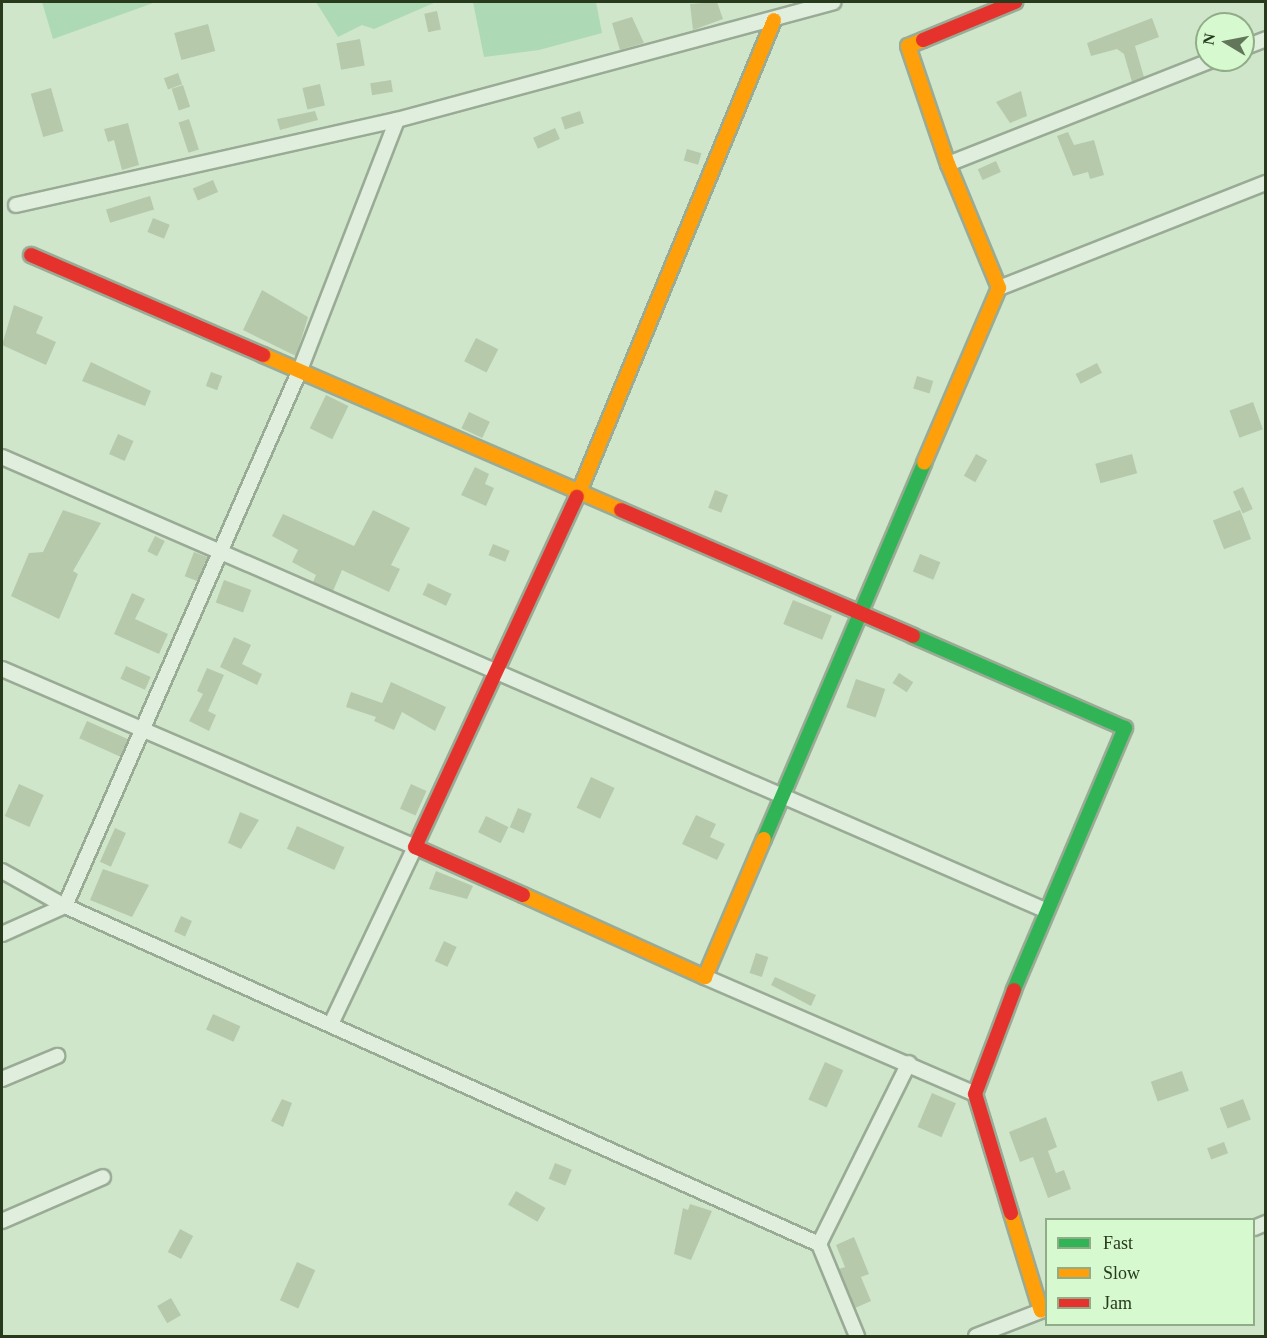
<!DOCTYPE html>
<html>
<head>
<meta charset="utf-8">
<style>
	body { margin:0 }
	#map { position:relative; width:1267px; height:1338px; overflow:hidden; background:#cfe6cb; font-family:"Times New Roman",serif }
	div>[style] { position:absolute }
	.green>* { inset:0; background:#addab5 }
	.building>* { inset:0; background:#b6caab; transform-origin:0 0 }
	.roads { filter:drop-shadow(2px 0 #9aab95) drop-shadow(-2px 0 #9aab95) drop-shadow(0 2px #9aab95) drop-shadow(0 -2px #9aab95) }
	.street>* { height:14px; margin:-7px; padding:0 7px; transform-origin:7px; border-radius:7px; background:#e0eede }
	.fast>* { height:14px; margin:-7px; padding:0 7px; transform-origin:7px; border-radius:7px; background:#30b455 }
	.slow>* { height:14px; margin:-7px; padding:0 7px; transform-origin:7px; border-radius:7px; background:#ff9f0a }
	.jam>* { height:14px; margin:-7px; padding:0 7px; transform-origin:7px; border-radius:7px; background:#e5322d }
	span { translate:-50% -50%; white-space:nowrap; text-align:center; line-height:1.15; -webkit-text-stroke:6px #d6f9d0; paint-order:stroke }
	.frame { position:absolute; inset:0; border:3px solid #273b1c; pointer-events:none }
	.legend { position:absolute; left:1045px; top:1218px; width:210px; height:108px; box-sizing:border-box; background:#d6f9d0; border:2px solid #90ad88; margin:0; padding:8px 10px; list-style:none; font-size:18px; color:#273b1c }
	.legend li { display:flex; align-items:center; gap:12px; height:30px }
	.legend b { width:30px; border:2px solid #90ad88 }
	.north { position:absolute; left:1195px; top:12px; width:60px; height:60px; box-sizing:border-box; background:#d6f9d0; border:2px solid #90ad88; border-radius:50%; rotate:280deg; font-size:16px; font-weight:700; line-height:24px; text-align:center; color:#273b1c }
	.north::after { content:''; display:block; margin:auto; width:21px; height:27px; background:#627759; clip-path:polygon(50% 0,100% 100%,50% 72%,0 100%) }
</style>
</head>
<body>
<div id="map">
	<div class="green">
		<div style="clip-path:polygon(42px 2px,156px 2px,53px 39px)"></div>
		<div style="clip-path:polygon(316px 2px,436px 2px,374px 29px,362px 25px,338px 37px)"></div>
		<div style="clip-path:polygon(473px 2px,596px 2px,602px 33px,539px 50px,484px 57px)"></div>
	</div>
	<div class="building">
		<div style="clip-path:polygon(717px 2px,723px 19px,693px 30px,690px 4px)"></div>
		<div style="left:437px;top:11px;width:19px;height:13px;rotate:78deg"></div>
		<div style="clip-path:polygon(632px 17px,644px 43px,620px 50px,612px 23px)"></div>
		<div style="clip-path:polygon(1152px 18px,1159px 37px,1135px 46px,1144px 77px,1132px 82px,1124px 54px,1117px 49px,1091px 56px,1087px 43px)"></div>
		<div style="left:208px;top:24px;width:28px;height:35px;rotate:75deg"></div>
		<div style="left:360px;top:39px;width:27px;height:24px;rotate:80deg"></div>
		<div style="left:178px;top:73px;width:12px;height:15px;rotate:70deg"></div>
		<div style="left:391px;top:80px;width:12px;height:21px;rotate:81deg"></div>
		<div style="left:320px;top:84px;width:22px;height:18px;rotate:77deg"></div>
		<div style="left:183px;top:85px;width:23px;height:12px;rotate:72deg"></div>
		<div style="left:51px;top:88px;width:45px;height:21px;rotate:74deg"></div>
		<div style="clip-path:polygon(1021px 91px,1027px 116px,1010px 123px,996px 102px)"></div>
		<div style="clip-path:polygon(315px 111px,318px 120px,280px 130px,277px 119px)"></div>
		<div style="left:580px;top:111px;width:13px;height:20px;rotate:72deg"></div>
		<div style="left:189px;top:119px;width:32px;height:11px;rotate:72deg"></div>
		<div style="clip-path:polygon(128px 123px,139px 165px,122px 170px,114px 140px,108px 142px,104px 129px)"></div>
		<div style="left:555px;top:128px;width:12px;height:24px;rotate:66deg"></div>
		<div style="clip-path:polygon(1068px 132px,1074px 145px,1094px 140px,1104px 175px,1090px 179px,1088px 172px,1073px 176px,1057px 136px)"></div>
		<div style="left:687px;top:149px;width:15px;height:12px;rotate:16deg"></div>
		<div style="left:996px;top:161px;width:12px;height:20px;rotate:66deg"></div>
		<div style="left:213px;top:180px;width:13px;height:22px;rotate:67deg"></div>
		<div style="left:150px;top:196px;width:14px;height:46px;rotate:73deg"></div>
		<div style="left:153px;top:218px;width:18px;height:15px;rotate:22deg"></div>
		<div style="clip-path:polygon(262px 290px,308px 317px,296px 356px,243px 330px)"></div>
		<div style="clip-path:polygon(14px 305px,43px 317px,36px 333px,56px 342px,46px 365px,2px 345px)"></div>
		<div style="left:476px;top:338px;width:25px;height:26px;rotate:27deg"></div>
		<div style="clip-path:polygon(91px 362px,151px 391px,145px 406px,82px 381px)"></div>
		<div style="left:1097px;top:363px;width:11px;height:24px;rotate:63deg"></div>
		<div style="left:211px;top:372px;width:12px;height:15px;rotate:20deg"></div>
		<div style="left:917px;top:376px;width:17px;height:13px;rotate:17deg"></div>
		<div style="left:326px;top:395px;width:25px;height:37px;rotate:26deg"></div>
		<div style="left:1253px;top:402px;width:29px;height:25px;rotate:70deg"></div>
		<div style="left:469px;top:412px;width:23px;height:18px;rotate:25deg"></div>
		<div style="left:118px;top:434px;width:17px;height:22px;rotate:24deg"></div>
		<div style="left:976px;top:454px;width:13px;height:25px;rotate:29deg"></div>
		<div style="left:1132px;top:454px;width:20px;height:38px;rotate:75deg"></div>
		<div style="clip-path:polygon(475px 467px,489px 474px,485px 484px,494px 488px,486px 506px,461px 495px)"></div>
		<div style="left:1243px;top:487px;width:24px;height:11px;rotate:66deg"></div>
		<div style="left:715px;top:490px;width:14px;height:19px;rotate:21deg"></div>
		<div style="clip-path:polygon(63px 510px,101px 523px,73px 571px,78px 574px,59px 619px,11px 596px,29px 553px,43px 552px)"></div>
		<div style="clip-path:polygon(373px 510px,410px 528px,391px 565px,400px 569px,389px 592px,342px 570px,333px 591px,313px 582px,316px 575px,292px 562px,298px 550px,272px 536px,283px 514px,354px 546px)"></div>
		<div style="left:1240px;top:510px;width:31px;height:29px;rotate:69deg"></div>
		<div style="left:155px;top:536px;width:11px;height:17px;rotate:27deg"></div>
		<div style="left:493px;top:544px;width:18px;height:12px;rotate:22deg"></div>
		<div style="left:194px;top:552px;width:14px;height:26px;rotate:21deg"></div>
		<div style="left:920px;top:554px;width:22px;height:19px;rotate:22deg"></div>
		<div style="left:224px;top:580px;width:29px;height:24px;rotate:20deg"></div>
		<div style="left:428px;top:583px;width:26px;height:13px;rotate:25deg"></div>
		<div style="clip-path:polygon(132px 593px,145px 599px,135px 619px,168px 634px,159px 654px,114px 634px)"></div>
		<div style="left:793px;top:600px;width:42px;height:26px;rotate:22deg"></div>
		<div style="clip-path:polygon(234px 637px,251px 645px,242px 664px,262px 674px,257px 685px,220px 667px)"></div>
		<div style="left:126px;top:666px;width:27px;height:14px;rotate:24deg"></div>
		<div style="clip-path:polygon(207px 668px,224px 675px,208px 711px,216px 715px,209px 731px,189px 721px,203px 694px,197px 691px)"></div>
		<div style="left:899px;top:673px;width:17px;height:12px;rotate:33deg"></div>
		<div style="left:856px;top:679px;width:31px;height:30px;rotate:19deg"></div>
		<div style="clip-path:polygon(391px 682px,446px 707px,435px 731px,402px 712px,394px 730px,374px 721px,376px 717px,346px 707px,351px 692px,382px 703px)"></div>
		<div style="left:87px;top:721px;width:45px;height:19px;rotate:24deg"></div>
		<div style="left:591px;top:777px;width:26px;height:34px;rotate:25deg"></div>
		<div style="left:19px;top:784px;width:27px;height:35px;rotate:24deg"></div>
		<div style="left:411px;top:784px;width:17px;height:27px;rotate:24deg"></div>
		<div style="left:518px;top:808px;width:15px;height:21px;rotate:23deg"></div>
		<div style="clip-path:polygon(240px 812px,259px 820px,241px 849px,228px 843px)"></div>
		<div style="clip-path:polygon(696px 815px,716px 824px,710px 837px,725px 844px,717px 860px,682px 844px)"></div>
		<div style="left:486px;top:816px;width:25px;height:18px;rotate:26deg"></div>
		<div style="left:297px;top:826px;width:52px;height:25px;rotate:24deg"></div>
		<div style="left:115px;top:828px;width:12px;height:37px;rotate:24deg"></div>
		<div style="clip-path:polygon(103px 869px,149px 885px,132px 917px,90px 900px)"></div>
		<div style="clip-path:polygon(436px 871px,473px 886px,467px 899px,429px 889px)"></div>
		<div style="left:181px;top:916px;width:12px;height:17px;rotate:24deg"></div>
		<div style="left:444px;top:941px;width:14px;height:22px;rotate:25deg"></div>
		<div style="left:756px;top:953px;width:13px;height:21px;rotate:18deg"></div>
		<div style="clip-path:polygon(775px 977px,816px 995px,811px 1006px,771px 985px)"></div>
		<div style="left:213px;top:1014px;width:30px;height:17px;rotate:24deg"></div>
		<div style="left:825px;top:1062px;width:20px;height:41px;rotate:24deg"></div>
		<div style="left:1182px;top:1071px;width:21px;height:33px;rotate:71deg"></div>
		<div style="left:932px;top:1093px;width:26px;height:37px;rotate:23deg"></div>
		<div style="clip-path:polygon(282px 1099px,292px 1103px,283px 1127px,271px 1121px)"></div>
		<div style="left:1243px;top:1099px;width:22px;height:25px;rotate:69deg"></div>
		<div style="clip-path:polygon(1046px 1117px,1057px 1147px,1048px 1151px,1056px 1173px,1064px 1170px,1071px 1189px,1048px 1198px,1033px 1157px,1020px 1162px,1009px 1132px)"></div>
		<div style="left:1224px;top:1142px;width:12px;height:18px;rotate:70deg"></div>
		<div style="left:555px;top:1163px;width:18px;height:17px;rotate:22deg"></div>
		<div style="left:516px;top:1191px;width:34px;height:16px;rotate:30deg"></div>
		<div style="clip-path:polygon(690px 1204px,712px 1211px,691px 1260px,674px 1254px,683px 1208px,688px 1210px)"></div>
		<div style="left:180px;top:1229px;width:15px;height:26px;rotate:28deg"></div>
		<div style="clip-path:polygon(854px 1237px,869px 1274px,861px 1277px,871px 1301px,855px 1308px,839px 1269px,845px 1267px,836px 1245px)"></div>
		<div style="left:297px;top:1262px;width:20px;height:42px;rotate:24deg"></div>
		<div style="left:171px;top:1298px;width:20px;height:16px;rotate:60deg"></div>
	</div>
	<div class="roads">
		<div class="street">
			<div style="left:1243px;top:48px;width:25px;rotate:-21deg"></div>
			<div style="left:948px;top:164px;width:284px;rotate:-21.5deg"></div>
			<div style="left:16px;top:205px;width:390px;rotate:-12.6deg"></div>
			<div style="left:397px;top:120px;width:452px;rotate:-15.1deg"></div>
			<div style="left:999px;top:288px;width:287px;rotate:-21.5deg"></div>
			<div style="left:2px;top:457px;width:1137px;rotate:23.48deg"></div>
			<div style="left:2px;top:669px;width:450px;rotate:23.3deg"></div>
			<div style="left:415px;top:847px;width:196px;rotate:115.4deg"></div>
			<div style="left:2px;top:871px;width:72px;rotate:29.1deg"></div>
			<div style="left:65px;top:906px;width:826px;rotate:24.15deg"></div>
			<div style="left:819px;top:1244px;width:100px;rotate:67.6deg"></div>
			<div style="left:2px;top:934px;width:69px;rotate:-24deg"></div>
			<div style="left:65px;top:906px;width:585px;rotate:-66.33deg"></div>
			<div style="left:300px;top:370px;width:268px;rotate:-68.8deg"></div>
			<div style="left:705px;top:977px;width:294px;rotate:23.4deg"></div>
			<div style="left:2px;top:1079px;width:60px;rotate:-22.7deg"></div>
			<div style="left:2px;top:1221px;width:110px;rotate:-23.5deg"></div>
			<div style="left:1254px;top:1228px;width:13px;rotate:-23deg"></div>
			<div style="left:819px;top:1244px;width:202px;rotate:-63.6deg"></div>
			<div style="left:976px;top:1336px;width:75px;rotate:-21.1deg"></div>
		</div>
		<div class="fast">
			<div style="left:913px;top:636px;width:231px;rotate:23.5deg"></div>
			<div style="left:1125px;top:728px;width:285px;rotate:113deg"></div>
			<div style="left:764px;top:839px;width:409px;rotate:-66.9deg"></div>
		</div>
		<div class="slow">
			<div style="left:923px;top:40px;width:16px;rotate:158deg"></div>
			<div style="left:908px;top:46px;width:125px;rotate:71.3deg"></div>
			<div style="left:948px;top:164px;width:134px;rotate:67.6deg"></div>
			<div style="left:999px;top:288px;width:190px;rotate:113.2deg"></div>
			<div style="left:263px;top:355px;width:390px;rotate:23.4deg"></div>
			<div style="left:577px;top:497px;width:516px;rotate:-67.56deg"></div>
			<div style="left:523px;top:895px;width:200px;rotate:24.3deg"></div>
			<div style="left:705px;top:977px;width:150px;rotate:-66.9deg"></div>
			<div style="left:1011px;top:1213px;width:102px;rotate:73deg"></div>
		</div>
		<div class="jam">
			<div style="left:923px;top:40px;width:100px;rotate:-22.4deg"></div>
			<div style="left:31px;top:255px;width:253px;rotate:23.3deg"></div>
			<div style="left:621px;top:510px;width:318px;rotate:23.3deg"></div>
			<div style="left:523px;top:895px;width:118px;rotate:-156deg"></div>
			<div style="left:415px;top:847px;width:386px;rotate:-65.2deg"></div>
			<div style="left:1011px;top:1213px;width:124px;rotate:-106.8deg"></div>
			<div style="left:975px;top:1094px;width:111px;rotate:-69.4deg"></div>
		</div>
	</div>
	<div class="frame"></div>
	<ul class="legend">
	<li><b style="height:8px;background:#30b455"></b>Fast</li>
	<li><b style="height:8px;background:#ff9f0a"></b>Slow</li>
	<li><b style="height:8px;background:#e5322d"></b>Jam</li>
	</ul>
	<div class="north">N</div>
</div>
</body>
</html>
